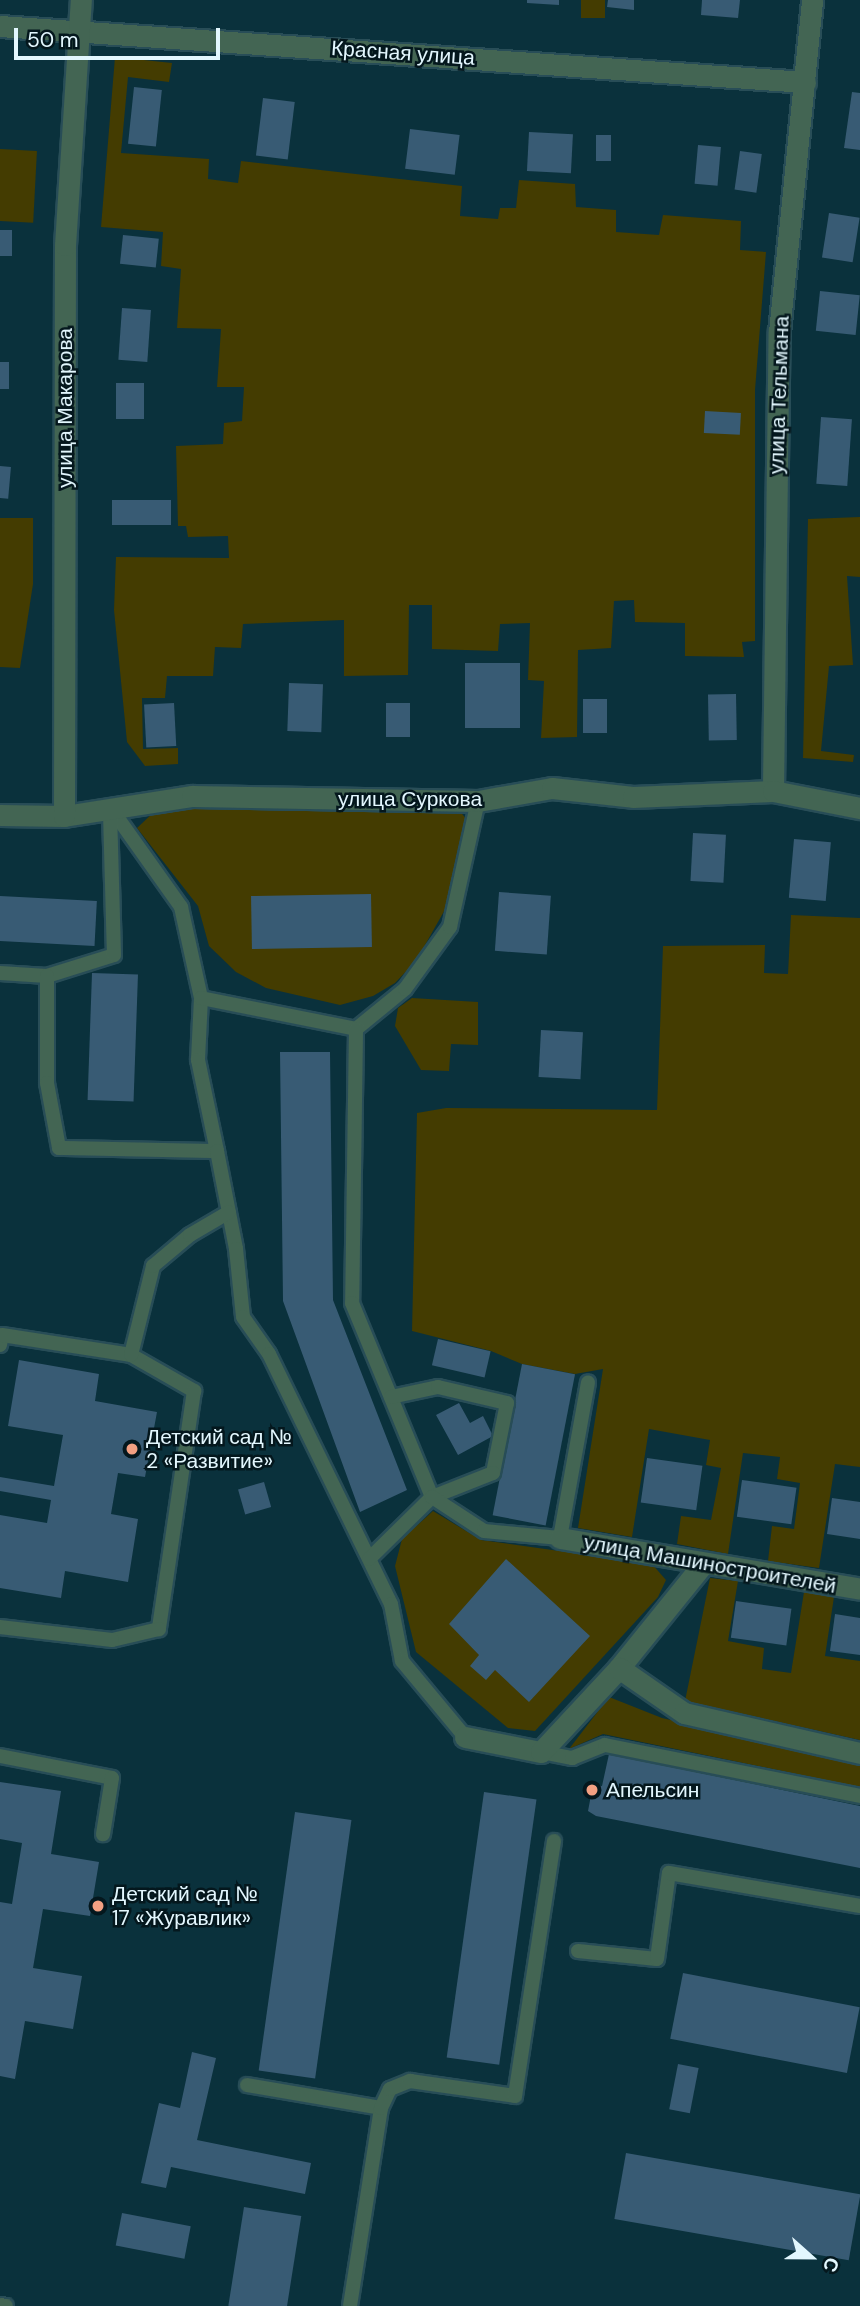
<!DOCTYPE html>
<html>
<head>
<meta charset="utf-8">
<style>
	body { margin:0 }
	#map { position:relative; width:860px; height:2306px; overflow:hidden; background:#0a313c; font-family:"DM Sans",sans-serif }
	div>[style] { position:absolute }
	.green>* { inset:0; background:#443c01; transform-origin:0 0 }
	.building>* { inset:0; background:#385b74; transform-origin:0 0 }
	.roads { filter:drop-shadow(2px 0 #284d57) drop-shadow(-2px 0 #284d57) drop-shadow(0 2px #284d57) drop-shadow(0 -2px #284d57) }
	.service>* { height:14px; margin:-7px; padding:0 7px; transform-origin:7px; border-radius:7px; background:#436553 }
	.minor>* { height:21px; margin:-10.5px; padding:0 10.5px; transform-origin:10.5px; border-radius:10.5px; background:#436553 }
	.dots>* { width:19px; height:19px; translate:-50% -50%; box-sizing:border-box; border:4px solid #04171d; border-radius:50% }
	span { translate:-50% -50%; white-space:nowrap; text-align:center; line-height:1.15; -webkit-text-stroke:5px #04171d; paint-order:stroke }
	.street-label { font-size:21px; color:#e3f7fe }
	.poi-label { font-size:21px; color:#e3f7fe }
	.left { translate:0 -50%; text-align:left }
	.north { position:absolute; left:776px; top:2222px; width:70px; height:70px; -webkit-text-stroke:5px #04171d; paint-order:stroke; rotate:111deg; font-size:19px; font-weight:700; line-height:28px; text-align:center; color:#e3f7fe }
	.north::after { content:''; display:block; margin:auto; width:24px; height:32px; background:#e3f7fe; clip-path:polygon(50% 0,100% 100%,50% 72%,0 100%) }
	.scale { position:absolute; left:14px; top:28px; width:206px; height:32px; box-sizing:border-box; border:4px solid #e3f7fe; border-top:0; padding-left:9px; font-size:21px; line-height:24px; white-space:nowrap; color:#e3f7fe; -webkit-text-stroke:5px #04171d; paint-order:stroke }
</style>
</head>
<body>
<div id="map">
	<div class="green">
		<div style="left:581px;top:0;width:24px;height:18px"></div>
		<div style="clip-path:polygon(115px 57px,172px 63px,169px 82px,128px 77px,121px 153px,209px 159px,208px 179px,238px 183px,241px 161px,462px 186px,460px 216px,498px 219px,500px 208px,516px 208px,519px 180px,575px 184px,576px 207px,616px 210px,616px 232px,659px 235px,663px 215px,741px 221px,740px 250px,766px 252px,755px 390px,755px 641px,742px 642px,744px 657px,685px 656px,685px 623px,635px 622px,634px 600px,614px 601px,611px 648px,578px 650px,577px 737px,541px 738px,544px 681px,528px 680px,530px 623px,500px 624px,498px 651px,432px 649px,432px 605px,409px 605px,408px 675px,344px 676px,344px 620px,243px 624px,241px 648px,215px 647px,213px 676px,167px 676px,165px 698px,142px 698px,143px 749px,178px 748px,178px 764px,145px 766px,127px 742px,114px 610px,116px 557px,229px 558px,228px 536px,188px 537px,186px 526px,178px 526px,176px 446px,223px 444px,224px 423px,242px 421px,244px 387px,217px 387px,221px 329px,177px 328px,181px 269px,161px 266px,163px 232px,101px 227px)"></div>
		<div style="left:0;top:149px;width:37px;height:72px;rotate:3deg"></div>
		<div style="clip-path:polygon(860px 517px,860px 577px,847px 576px,853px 665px,829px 666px,821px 751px,854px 755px,853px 762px,803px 758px,808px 519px)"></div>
		<div style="clip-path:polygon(0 518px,33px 518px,33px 584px,20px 668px,0 667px)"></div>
		<div style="clip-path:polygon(186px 806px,458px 809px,468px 821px,447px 906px,416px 961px,395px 983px,373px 996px,340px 1005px,266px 988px,236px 972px,209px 946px,198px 906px,137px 828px,155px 811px)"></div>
		<div style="clip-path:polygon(791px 915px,860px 918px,860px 1467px,835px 1464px,819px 1568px,768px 1561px,772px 1526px,794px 1529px,800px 1483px,777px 1479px,780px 1457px,743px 1453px,728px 1554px,677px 1544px,681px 1516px,711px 1520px,721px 1468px,706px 1465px,710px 1440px,649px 1429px,632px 1537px,578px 1528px,603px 1369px,575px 1374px,522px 1364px,491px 1351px,412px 1331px,417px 1113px,446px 1108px,657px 1110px,663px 946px,765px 945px,764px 973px,788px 974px)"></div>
		<div style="clip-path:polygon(412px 998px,478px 1002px,478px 1045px,451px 1044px,449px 1071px,421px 1070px,395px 1026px,398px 1008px)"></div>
		<div style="clip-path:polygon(433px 1511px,481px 1540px,652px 1564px,666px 1580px,658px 1597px,535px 1731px,508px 1728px,416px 1652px,395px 1566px,402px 1539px)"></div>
		<div style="clip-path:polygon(710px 1578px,738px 1581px,728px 1641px,764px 1648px,762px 1669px,791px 1673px,804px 1592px,834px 1597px,825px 1656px,860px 1661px,860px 1740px,685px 1701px)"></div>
		<div style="clip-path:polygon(609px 1697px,662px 1718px,860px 1764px,860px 1787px,603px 1734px,569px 1749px)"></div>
	</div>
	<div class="building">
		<div style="clip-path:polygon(527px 0,559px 0,559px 5px,527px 3px)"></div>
		<div style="clip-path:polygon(608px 0,634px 0,634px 10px,607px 7px)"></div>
		<div style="clip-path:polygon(702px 0,740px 0,738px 18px,701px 15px)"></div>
		<div style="left:134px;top:87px;width:28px;height:57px;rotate:6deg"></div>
		<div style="clip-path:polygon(852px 92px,860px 93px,860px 150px,844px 148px)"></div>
		<div style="left:263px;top:98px;width:32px;height:58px;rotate:7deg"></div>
		<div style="left:410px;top:129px;width:50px;height:40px;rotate:7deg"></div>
		<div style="left:529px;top:132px;width:44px;height:39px;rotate:3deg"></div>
		<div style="left:596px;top:135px;width:15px;height:26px"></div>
		<div style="left:698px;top:145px;width:23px;height:39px;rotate:5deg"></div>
		<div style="left:740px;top:151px;width:22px;height:39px;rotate:8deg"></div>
		<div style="left:829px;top:213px;width:31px;height:45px;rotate:9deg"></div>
		<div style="left:0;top:230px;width:12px;height:26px"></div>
		<div style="left:123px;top:235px;width:36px;height:29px;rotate:6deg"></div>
		<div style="left:820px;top:291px;width:40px;height:40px;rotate:6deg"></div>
		<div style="left:122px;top:308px;width:29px;height:52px;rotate:4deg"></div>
		<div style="left:0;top:362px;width:9px;height:27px"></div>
		<div style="left:116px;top:383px;width:28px;height:36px"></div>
		<div style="left:705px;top:411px;width:36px;height:22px;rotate:3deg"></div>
		<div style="left:821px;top:417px;width:31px;height:67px;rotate:4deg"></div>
		<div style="left:0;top:466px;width:11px;height:32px;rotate:5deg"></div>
		<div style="left:112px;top:500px;width:59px;height:25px"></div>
		<div style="left:465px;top:663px;width:55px;height:65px"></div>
		<div style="left:289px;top:683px;width:34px;height:48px;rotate:2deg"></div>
		<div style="left:736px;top:694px;width:46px;height:28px;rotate:89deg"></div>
		<div style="left:583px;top:699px;width:24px;height:34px"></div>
		<div style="left:174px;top:703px;width:43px;height:30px;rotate:87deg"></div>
		<div style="left:386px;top:703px;width:24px;height:34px"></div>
		<div style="left:693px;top:833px;width:33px;height:48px;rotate:3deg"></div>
		<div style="left:794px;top:839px;width:37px;height:59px;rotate:5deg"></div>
		<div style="left:499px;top:892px;width:52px;height:59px;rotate:4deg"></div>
		<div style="left:371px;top:894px;width:53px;height:120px;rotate:89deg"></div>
		<div style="left:0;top:896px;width:97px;height:45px;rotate:3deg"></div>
		<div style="left:92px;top:973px;width:46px;height:127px;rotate:2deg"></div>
		<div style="left:541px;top:1030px;width:42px;height:47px;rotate:3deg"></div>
		<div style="clip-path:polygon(280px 1052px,330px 1052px,333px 1300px,407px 1490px,360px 1512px,283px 1301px)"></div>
		<div style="left:438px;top:1339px;width:54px;height:27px;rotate:13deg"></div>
		<div style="clip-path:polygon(19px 1360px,99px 1374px,95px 1401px,157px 1412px,145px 1477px,118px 1473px,111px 1514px,138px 1519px,128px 1582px,65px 1571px,61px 1598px,0 1588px,0 1515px,47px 1523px,51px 1500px,0 1491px,0 1477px,54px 1486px,63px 1435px,8px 1426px)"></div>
		<div style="left:522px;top:1364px;width:54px;height:154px;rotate:11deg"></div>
		<div style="clip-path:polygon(459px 1403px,470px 1423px,483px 1416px,493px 1436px,458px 1455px,436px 1415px)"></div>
		<div style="left:647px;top:1458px;width:56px;height:45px;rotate:8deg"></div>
		<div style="left:742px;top:1480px;width:55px;height:37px;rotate:8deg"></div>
		<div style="left:264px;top:1482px;width:26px;height:27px;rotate:74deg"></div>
		<div style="clip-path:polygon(832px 1498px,860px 1502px,860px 1539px,827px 1534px)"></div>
		<div style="clip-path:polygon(506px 1559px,590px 1636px,529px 1702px,495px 1670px,486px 1680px,470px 1666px,479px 1655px,449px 1624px)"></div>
		<div style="left:736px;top:1601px;width:56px;height:37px;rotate:8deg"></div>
		<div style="clip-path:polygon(835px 1614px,860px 1618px,860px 1655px,830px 1651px)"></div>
		<div style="clip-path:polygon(609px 1754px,860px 1806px,860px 1868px,596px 1816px,588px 1811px,592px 1790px,594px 1785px,602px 1786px)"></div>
		<div style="clip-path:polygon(0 1782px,61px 1791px,51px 1854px,99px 1862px,90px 1916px,43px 1909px,33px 1968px,82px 1976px,73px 2029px,25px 2021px,15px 2079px,0 2076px,0 1902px,12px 1904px,22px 1843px,0 1839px)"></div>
		<div style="left:484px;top:1792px;width:53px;height:268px;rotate:8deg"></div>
		<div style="left:295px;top:1812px;width:57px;height:261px;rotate:8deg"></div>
		<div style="left:683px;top:1973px;width:180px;height:67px;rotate:11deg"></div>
		<div style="clip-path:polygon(192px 2052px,216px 2058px,197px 2140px,311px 2163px,305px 2194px,171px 2167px,166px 2188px,141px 2183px,159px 2103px,180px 2108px)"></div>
		<div style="left:678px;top:2064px;width:21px;height:46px;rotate:11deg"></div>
		<div style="left:626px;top:2153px;width:238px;height:67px;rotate:10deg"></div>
		<div style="left:244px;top:2207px;width:58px;height:100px;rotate:9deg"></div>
		<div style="left:122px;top:2213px;width:70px;height:33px;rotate:11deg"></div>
	</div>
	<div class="roads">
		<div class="service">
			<div style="left:110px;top:807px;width:123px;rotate:54.6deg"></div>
			<div style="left:181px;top:907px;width:93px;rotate:77.6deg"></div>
			<div style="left:201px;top:998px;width:62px;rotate:92.8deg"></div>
			<div style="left:198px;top:1060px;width:93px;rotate:78.2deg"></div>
			<div style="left:0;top:973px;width:47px;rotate:3.7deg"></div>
			<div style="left:47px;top:976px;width:70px;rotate:-17.4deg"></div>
			<div style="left:114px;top:955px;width:147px;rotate:-91.6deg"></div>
			<div style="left:47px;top:976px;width:107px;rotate:90deg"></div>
			<div style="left:47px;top:1083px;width:66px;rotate:79.5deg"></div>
			<div style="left:59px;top:1148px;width:158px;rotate:1.1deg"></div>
			<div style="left:217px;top:1151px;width:100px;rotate:79deg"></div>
			<div style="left:236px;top:1249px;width:68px;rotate:84.1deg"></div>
			<div style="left:243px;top:1317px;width:45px;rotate:54.9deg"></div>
			<div style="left:269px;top:1354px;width:278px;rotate:64deg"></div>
			<div style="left:391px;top:1604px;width:58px;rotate:79.1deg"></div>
			<div style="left:402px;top:1661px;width:99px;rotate:50.3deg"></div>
			<div style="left:201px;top:998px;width:158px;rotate:11.3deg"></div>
			<div style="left:356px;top:1029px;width:63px;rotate:-39.2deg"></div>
			<div style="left:405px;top:989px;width:77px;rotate:-54deg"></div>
			<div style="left:450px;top:927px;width:129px;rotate:-77.5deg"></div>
			<div style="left:356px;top:1029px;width:274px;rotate:90.8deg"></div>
			<div style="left:352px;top:1303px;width:210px;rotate:67.6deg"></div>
			<div style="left:432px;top:1497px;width:88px;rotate:135.5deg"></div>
			<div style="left:0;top:1345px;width:10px;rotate:-79deg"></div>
			<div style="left:2px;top:1335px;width:131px;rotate:8.8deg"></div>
			<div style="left:131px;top:1355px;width:73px;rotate:29.7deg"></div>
			<div style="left:194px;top:1391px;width:241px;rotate:98.4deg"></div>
			<div style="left:159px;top:1629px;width:48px;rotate:166.8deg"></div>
			<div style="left:112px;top:1640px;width:113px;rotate:-173.4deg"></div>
			<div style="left:131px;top:1355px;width:92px;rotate:-76.1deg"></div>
			<div style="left:153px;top:1266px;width:48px;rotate:-40deg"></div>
			<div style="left:190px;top:1235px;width:45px;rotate:-30.5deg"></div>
			<div style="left:391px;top:1397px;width:48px;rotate:-12deg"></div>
			<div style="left:438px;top:1387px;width:71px;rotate:13.1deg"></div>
			<div style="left:507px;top:1403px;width:71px;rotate:101.3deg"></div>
			<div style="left:493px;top:1473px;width:66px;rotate:158.5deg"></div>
			<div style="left:432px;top:1497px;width:62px;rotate:33.2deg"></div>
			<div style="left:484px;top:1531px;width:76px;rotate:5.3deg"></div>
			<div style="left:560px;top:1538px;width:158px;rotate:-79.8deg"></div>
			<div style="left:541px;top:1752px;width:32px;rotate:11deg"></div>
			<div style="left:572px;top:1758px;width:35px;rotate:-22deg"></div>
			<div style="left:605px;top:1745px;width:260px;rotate:11.3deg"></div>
			<div style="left:0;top:1756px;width:114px;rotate:11.1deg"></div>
			<div style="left:112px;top:1778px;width:57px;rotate:99.1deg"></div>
			<div style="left:578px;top:1951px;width:79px;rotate:5.8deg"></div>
			<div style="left:657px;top:1959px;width:87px;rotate:-82.1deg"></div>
			<div style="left:669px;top:1873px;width:194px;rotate:9.8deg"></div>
			<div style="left:247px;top:2085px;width:136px;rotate:9.7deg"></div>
			<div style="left:381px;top:2108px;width:200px;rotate:98.9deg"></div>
			<div style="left:381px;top:2108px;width:21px;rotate:-65deg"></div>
			<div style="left:390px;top:2089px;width:22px;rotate:-22deg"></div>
			<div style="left:410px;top:2081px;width:106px;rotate:8.1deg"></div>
			<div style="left:515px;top:2096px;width:258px;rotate:-81.3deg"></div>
			<div style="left:0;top:2305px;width:6px;rotate:9deg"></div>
		</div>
		<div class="minor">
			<div style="left:0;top:26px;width:807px;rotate:3.98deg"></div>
			<div style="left:773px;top:791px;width:459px;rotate:-89.3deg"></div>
			<div style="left:779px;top:332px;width:334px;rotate:-84.3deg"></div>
			<div style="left:0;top:815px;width:64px;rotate:0.9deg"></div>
			<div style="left:64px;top:816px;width:130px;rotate:-8.9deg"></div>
			<div style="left:192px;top:796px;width:286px;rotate:1deg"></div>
			<div style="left:478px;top:801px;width:75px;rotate:-10deg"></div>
			<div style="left:552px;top:788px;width:81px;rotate:6.3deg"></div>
			<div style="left:633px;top:797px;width:140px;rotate:-2.5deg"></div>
			<div style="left:773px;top:791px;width:89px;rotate:11.1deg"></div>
			<div style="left:64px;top:816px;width:571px;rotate:-89.9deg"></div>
			<div style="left:65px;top:245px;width:246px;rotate:-86.3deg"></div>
			<div style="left:560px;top:1538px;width:304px;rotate:9.6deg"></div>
			<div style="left:619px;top:1668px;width:134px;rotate:-51.1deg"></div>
			<div style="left:465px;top:1737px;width:77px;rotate:11.2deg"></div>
			<div style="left:541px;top:1752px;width:115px;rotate:-47.1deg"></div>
			<div style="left:619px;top:1668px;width:79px;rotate:34.7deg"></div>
			<div style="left:684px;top:1713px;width:180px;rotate:12.8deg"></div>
		</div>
	</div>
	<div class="dots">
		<div style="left:132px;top:1449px;background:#f3a082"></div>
		<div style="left:592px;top:1790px;background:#f3a082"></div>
		<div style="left:98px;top:1906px;background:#f3a082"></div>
	</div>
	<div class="street-label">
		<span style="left:403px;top:53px;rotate:4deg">Красная улица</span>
		<span style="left:779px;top:395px;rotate:-88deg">улица Тельмана</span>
		<span style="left:65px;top:408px;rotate:-90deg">улица Макарова</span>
		<span style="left:410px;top:799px">улица Суркова</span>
		<span style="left:710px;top:1564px;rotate:10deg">улица Машиностроителей</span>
	</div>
	<div class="poi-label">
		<span class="left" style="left:146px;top:1449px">Детский сад №<br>2 «Развитие»</span>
		<span class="left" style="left:606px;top:1790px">Апельсин</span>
		<span class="left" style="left:112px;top:1906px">Детский сад №<br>17 «Журавлик»</span>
	</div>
	<div class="north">С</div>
	<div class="scale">50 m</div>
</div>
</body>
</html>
